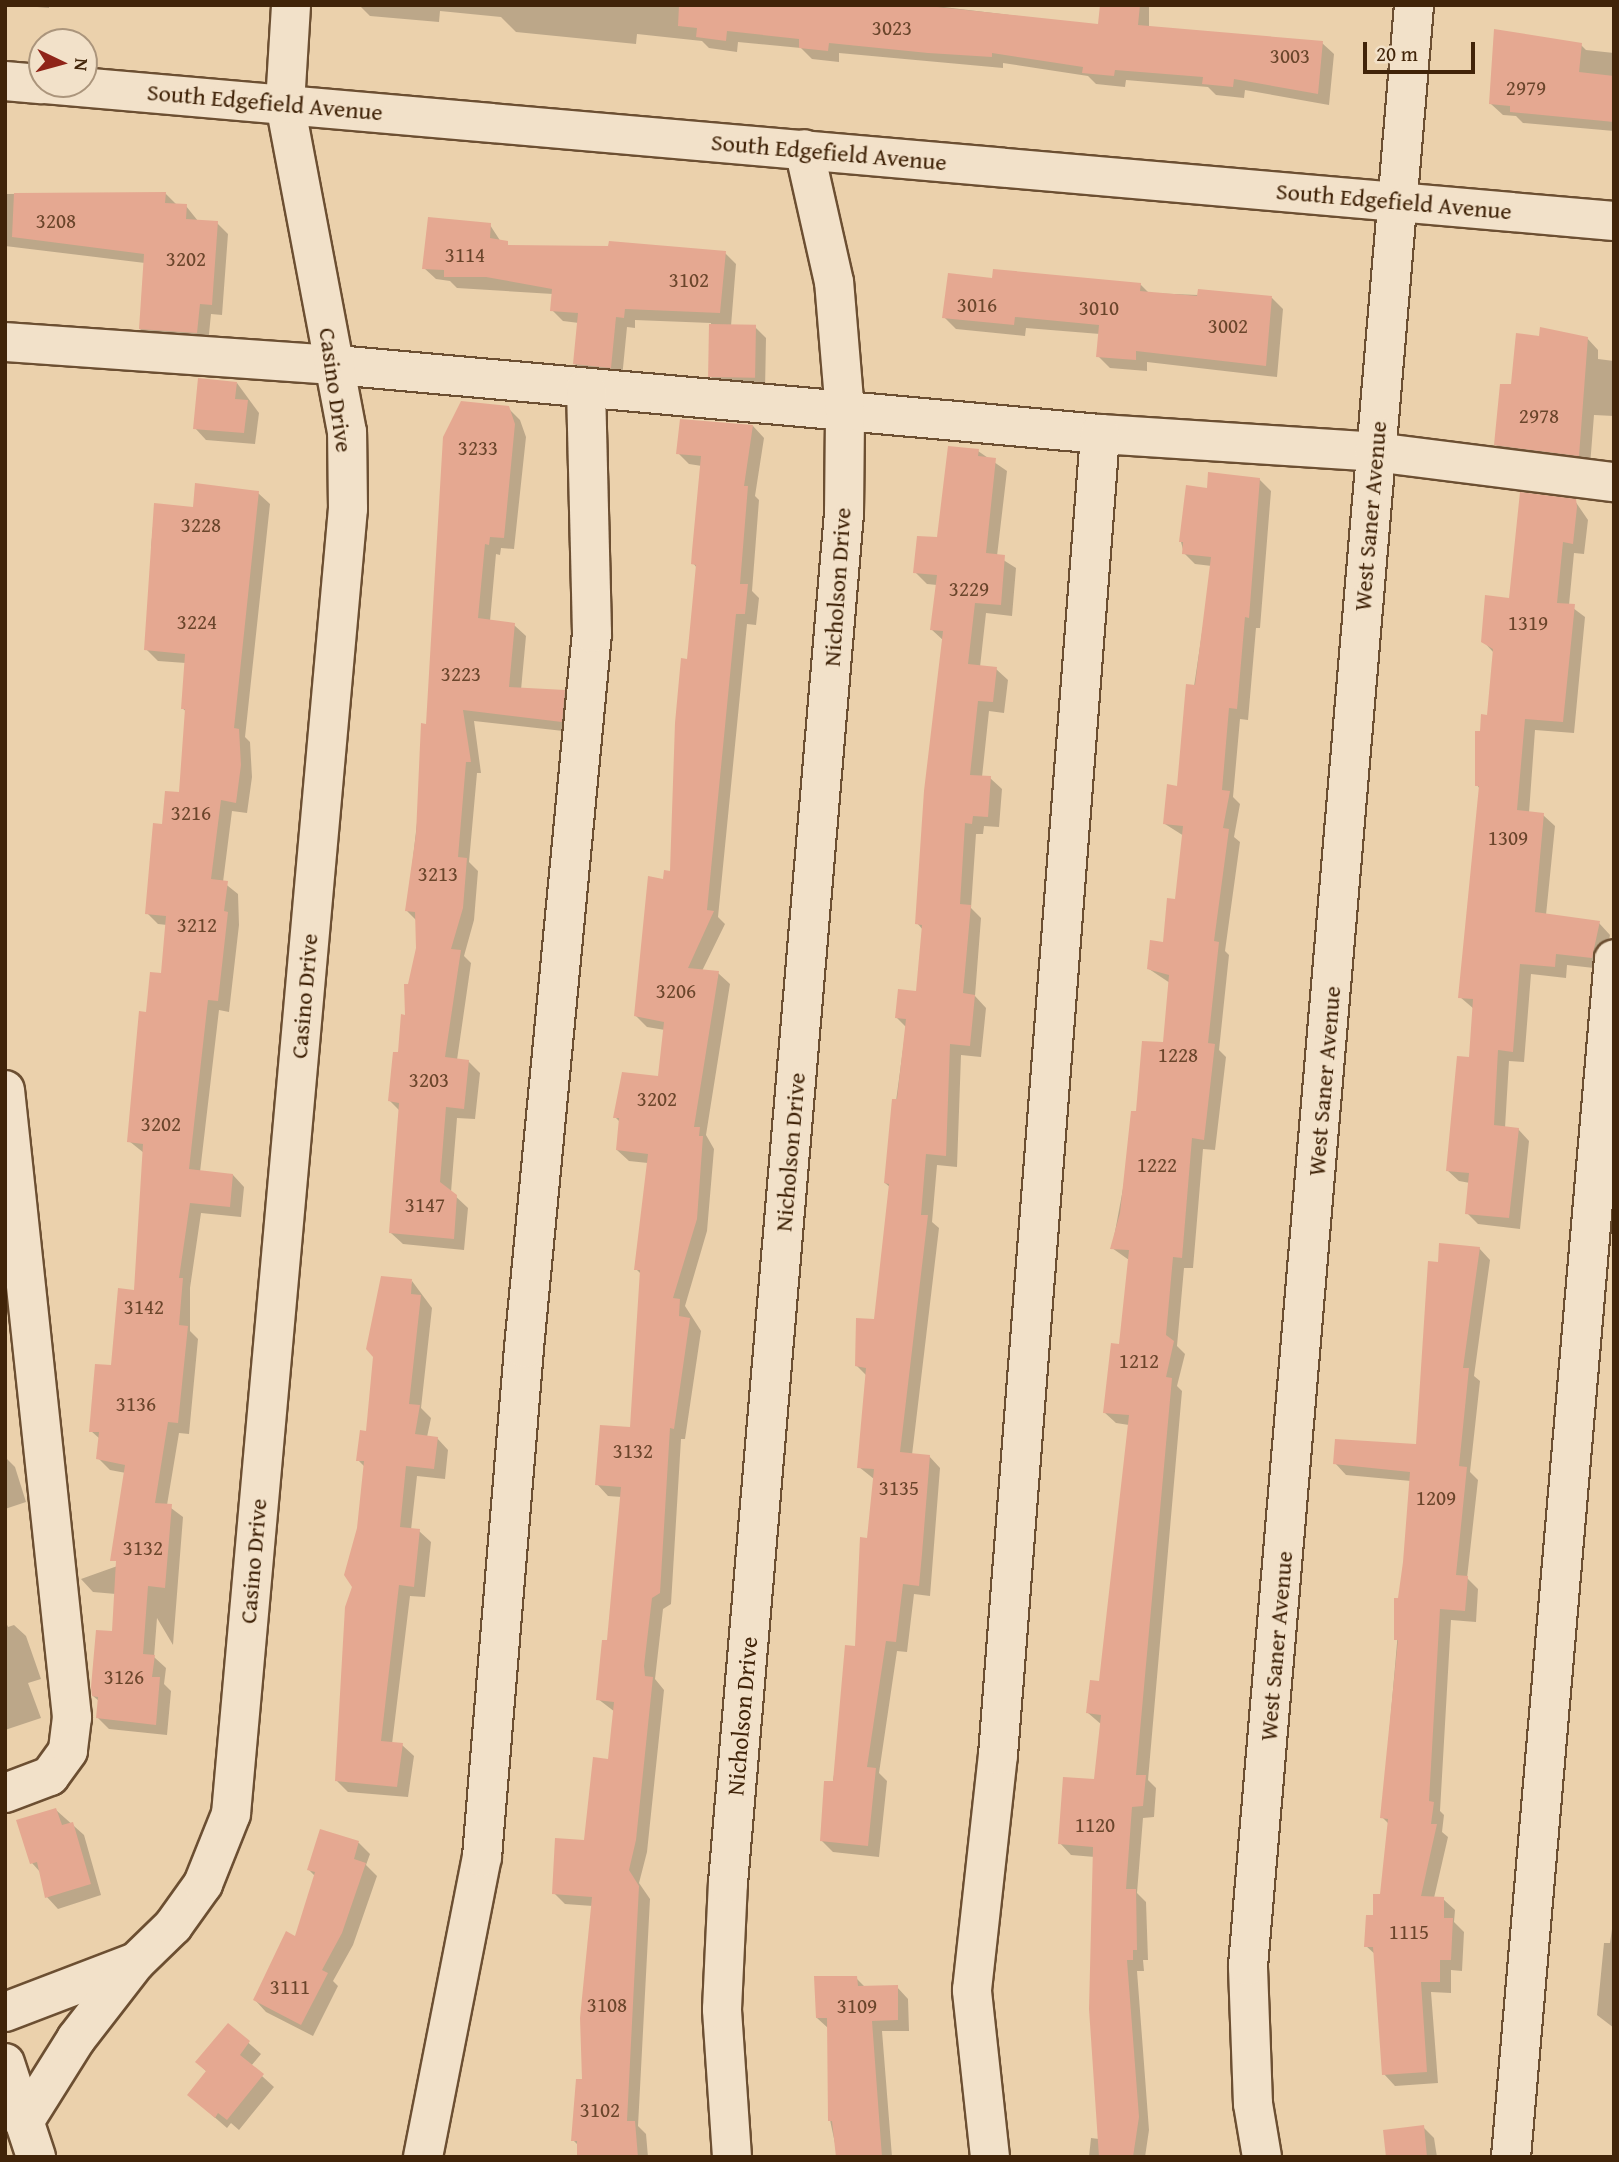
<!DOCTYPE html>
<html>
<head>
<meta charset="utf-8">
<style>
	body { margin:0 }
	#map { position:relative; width:1619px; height:2162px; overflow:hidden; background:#ebd1ac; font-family:"Gentium Book Plus",serif }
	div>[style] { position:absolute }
	.shadow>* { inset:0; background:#0003 }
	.building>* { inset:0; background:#e5a891; transform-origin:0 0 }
	.roads { filter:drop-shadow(2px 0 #6c4f32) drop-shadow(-2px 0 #6c4f32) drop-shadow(0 2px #6c4f32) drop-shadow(0 -2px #6c4f32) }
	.minor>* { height:38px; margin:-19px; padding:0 19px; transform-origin:19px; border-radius:19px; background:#f2e1c9 }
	span { translate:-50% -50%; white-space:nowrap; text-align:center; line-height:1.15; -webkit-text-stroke:6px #f2e1c9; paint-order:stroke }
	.number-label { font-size:21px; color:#6a452b }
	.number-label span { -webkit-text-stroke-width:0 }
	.street-label { font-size:24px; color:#412409 }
	.frame { position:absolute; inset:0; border:7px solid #412409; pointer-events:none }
	.north { position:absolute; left:28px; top:28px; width:70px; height:70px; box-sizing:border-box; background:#f2e1c9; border:2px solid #ab957c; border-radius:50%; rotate:95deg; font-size:19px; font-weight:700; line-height:28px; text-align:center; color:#412409 }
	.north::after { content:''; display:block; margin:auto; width:24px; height:32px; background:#8f2418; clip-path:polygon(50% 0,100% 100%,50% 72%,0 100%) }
	.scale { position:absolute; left:1363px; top:42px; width:112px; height:32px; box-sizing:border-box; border:4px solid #412409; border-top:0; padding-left:9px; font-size:21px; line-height:24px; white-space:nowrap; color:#412409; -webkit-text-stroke:5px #f2e1c9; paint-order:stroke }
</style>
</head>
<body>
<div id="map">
	<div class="shadow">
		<div style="clip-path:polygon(49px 5px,49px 8px,13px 5px)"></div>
		<div style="clip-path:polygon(359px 5px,927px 5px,1100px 26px,1102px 5px,1149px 5px,1149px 28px,1322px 43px,1334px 54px,1329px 105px,1245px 90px,1244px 98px,1216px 95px,1208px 87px,1126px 80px,1125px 87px,1096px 84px,1088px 76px,1003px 63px,1003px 68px,839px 53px,839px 62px,812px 59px,801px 48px,738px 42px,737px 52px,709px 48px,702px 41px,637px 34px,636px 44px,516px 32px,501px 17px,440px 11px,439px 22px,370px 16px)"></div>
		<div style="clip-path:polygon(1581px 45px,1586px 50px,1614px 53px,1614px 131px,1523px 123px,1516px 116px,1503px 115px,1491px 104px)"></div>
		<div style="clip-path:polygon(165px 193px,177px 205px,186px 206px,198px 221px,217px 223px,228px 234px,222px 315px,211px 314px,208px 344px,152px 340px,140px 329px,145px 263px,5px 246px,5px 194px)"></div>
		<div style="clip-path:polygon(490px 225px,501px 242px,512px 247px,725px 253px,736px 264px,731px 326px,755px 327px,766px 338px,765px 391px,721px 387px,710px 376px,711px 323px,635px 320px,635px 328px,627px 327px,622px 378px,587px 375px,575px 364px,579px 323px,563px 321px,552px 310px,553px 294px,457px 288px,450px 281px,436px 279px,424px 268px)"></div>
		<div style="clip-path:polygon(993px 280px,1140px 284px,1149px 293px,1272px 298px,1283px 309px,1277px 377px,1147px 362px,1147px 371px,1110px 368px,1098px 356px,1100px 334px,1026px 328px,1025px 336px,956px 329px,944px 317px)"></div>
		<div style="clip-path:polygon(1587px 338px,1598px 350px,1598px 359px,1614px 361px,1614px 416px,1594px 415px,1590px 466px,1507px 456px,1495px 444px,1512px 386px)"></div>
		<div style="clip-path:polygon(237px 383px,259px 413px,255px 444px,206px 440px,195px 428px)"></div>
		<div style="clip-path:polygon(508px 408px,520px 420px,526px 437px,514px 549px,501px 548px,500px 555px,496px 554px,490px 621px,514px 625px,526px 636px,521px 690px,564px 692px,575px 704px,572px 732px,474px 721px,481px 773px,477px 773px,469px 862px,478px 871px,474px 920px,464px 956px,471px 963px,457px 1060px,468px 1061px,480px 1073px,475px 1119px,457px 1118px,451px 1192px,468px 1208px,464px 1250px,403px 1244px,391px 1233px,400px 1111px,390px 1101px,418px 948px,417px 921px,407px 911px,428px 726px)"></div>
		<div style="clip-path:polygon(753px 426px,764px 438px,755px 496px,759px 500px,752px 591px,759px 598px,756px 625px,747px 624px,718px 917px,725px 924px,702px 971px,718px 973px,730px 984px,706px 1135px,714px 1149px,707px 1231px,685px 1306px,701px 1331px,685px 1439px,681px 1439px,671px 1604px,663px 1609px,655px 1679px,664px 1690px,647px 1852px,639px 1883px,650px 1899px,638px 2126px,646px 2134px,648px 2157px,579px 2157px,579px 2146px,573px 2140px,583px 2081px,593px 1906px,565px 1904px,554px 1893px,586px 1842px,610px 1761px,615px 1712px,598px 1699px,609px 1642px,622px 1497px,608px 1496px,597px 1484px,632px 1429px,641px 1274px,636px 1269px,648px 1163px,629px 1161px,617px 1150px,620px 1122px,615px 1117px,659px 1077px,665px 1030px,647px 1027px,635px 1015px,665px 882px,672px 873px,697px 568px,693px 563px,702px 466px,689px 464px,678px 453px)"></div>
		<div style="clip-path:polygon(978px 451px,1007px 471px,997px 556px,1016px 568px,1012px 616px,986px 613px,980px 667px,996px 669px,1008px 680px,1004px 713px,989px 711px,982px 777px,990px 778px,1002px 789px,999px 827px,984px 826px,983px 834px,976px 834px,971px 908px,981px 918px,975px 996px,986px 1008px,981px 1057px,961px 1055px,957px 1167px,937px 1165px,932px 1222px,939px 1228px,912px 1455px,929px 1456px,940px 1468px,930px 1596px,914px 1594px,907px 1652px,897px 1651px,879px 1773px,887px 1781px,879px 1857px,833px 1852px,822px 1841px,857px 1648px,874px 1479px,859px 1467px,867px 1376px,857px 1366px,875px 1321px,891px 1188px,885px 1183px,906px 1027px,897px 1018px,918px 992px,923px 930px,917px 923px,944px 641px,931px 629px,937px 585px,927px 584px,915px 572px,938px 539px)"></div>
		<div style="clip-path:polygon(1259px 479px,1271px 491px,1260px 628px,1256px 628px,1248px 720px,1240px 719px,1233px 797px,1240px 804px,1234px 837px,1240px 842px,1225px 951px,1229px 955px,1219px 1050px,1226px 1057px,1215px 1150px,1203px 1149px,1193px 1268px,1184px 1268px,1177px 1346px,1185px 1354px,1177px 1386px,1182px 1391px,1148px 1780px,1156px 1788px,1154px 1817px,1143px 1818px,1137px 1893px,1146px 1902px,1148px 1960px,1143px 1960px,1144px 1971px,1137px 1971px,1149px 2130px,1145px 2157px,1089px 2157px,1091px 2138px,1099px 2139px,1095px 1857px,1071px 1855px,1060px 1843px,1096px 1781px,1102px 1725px,1088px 1713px,1101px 1683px,1129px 1425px,1116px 1423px,1104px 1412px,1121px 1346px,1129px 1260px,1112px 1248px,1137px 1113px,1165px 1044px,1170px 983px,1149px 969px,1164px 944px,1177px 901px,1184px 836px,1165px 824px,1179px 787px,1212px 566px,1195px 564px,1184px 553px,1181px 542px,1208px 490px)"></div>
		<div style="clip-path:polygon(258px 493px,270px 504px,245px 737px,250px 742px,252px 777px,247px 813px,232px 811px,223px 882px,238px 894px,239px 925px,229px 1012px,219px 1010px,200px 1172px,233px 1175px,244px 1187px,241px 1217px,201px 1213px,190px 1288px,190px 1331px,198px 1339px,189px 1434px,179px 1433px,167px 1505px,183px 1517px,173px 1645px,157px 1618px,154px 1657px,166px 1668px,164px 1684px,171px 1691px,167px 1735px,109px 1729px,98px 1718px,99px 1701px,93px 1696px,114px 1633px,116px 1594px,93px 1592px,81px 1579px,137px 1559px,126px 1473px,110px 1470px,98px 1458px,100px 1439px,91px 1431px,135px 1292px,144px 1153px,129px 1141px,148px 1014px,162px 975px,167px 925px,158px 924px,147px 913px,164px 826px,180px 794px,187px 712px,182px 708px,186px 663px,158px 661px,146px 649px,155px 552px,151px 548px,155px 505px,194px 509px)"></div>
		<div style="clip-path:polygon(1575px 501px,1588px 520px,1584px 554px,1574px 553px,1569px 605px,1585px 617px,1574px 733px,1535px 730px,1529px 813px,1543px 815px,1555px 826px,1546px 915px,1599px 923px,1610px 935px,1603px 969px,1567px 965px,1566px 978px,1531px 974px,1524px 1062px,1509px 1061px,1505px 1128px,1518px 1129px,1529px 1141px,1520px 1229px,1478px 1224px,1467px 1213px,1470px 1183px,1459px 1181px,1447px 1170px,1471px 1059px,1474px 1009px,1460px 997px,1480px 789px,1477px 785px,1481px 733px,1489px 717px,1494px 653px,1483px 641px)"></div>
		<div style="clip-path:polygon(1479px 1248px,1490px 1260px,1474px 1376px,1480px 1381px,1470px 1472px,1478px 1480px,1467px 1578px,1478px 1589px,1476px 1622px,1451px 1620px,1440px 1811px,1444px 1815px,1442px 1832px,1448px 1837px,1434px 1898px,1443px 1899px,1455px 1910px,1454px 1922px,1464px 1932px,1462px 1971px,1451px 1970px,1451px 1993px,1431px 1992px,1438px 2083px,1395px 2086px,1384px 2074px,1376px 1955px,1366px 1946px,1381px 1896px,1389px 1824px,1382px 1817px,1411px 1481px,1346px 1475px,1335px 1463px,1418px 1445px,1439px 1263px)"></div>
		<div style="clip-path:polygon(412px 1281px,432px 1308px,421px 1408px,431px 1418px,427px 1437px,437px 1438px,448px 1450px,445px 1479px,417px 1476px,411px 1530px,419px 1531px,431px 1542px,425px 1597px,410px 1596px,392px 1744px,402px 1745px,414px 1756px,408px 1797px,348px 1792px,337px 1781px,365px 1467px,358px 1460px)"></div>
		<div style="clip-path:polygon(5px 1457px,15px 1467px,26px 1502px,5px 1509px)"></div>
		<div style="clip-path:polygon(5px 1620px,8px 1627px,14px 1625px,26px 1636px,41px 1679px,28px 1683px,41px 1718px,5px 1730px)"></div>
		<div style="clip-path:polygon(56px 1810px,84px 1835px,101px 1895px,58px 1909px,47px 1897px,41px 1873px,32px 1863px)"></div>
		<div style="clip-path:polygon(321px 1832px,359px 1843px,370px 1854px,366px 1865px,377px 1876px,353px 1945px,333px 1981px,338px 1986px,313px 2036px,266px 2012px,255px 2000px,296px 1938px,315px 1876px,309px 1870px)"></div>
		<div style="clip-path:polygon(1612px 1929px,1614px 1929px,1614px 2028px,1597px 2015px,1604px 1943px,1610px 1943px)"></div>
		<div style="clip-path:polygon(856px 1978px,866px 1988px,897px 1987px,908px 1999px,909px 2031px,882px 2031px,892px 2157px,838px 2157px,830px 2120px,829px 2029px,817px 2018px)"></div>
		<div style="clip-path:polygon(228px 2025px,261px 2054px,251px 2066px,274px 2087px,239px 2130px,231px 2123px,227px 2128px,189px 2095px,207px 2072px,197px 2062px)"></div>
		<div style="clip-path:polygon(1423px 2127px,1434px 2138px,1437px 2157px,1388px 2157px)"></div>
	</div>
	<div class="building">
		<div style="clip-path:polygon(679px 5px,918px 5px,1098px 24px,1100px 5px,1140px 5px,1138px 25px,1323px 41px,1318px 94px,1234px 79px,1233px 87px,1202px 84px,1203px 77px,1115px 70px,1114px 76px,1082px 73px,1083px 67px,992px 53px,992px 57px,928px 53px,829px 43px,828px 51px,799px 48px,799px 39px,727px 31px,726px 41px,696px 37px,697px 28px,678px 26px)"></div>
		<div style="clip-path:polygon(1494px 29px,1582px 43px,1579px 72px,1614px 76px,1614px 122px,1510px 112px,1510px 106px,1489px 104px)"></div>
		<div style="clip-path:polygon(166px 192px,165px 203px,187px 204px,186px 219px,218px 221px,212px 305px,200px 304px,197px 333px,139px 329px,144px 254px,12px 237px,14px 193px)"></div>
		<div style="clip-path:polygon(428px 217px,491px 223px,490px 238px,508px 241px,508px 245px,608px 246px,609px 241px,726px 251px,720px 313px,625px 309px,624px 318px,616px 317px,611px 368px,573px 364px,578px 313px,550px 311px,552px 289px,486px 277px,444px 277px,444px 270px,422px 269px)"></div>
		<div style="clip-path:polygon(993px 269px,1141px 283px,1140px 291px,1197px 296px,1198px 289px,1272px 296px,1266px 366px,1136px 351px,1136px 360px,1096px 357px,1099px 325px,1015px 317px,1014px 325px,942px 318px,948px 273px,992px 278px)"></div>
		<div style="left:709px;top:324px;width:47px;height:53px;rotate:1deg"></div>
		<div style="clip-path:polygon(1540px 327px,1588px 337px,1579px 456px,1494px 445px,1500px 384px,1511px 384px,1516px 333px,1539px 336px)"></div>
		<div style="clip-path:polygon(198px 378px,237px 382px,235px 399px,248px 400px,244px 433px,193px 429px)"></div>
		<div style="clip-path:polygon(461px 401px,509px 406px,515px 424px,504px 538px,490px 537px,489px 545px,485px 544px,478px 618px,515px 623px,509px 687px,565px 690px,562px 722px,463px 710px,471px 762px,466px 762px,458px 857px,467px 858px,463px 908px,451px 949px,461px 950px,445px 1057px,469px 1060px,464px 1109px,446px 1107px,440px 1182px,457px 1195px,454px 1239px,389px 1233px,399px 1103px,388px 1101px,393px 1052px,398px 1052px,401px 1014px,405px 1015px,404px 984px,408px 984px,416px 948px,415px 912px,405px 911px,416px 834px,421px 723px,426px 724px,443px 437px)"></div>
		<div style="clip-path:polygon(680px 419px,753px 425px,744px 486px,748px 486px,740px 584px,748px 584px,745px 614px,736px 614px,707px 910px,714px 911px,688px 968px,719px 971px,694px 1127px,700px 1127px,699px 1136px,703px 1136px,697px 1219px,673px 1298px,680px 1299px,679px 1316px,690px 1318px,674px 1429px,670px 1428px,660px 1593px,652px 1598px,644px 1666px,645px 1676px,653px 1677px,636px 1840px,629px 1870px,639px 1886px,627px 2121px,635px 2121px,638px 2157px,577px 2157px,577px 2141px,571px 2141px,576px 2079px,582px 2079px,580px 2018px,592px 1897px,552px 1894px,555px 1838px,584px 1840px,593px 1757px,608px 1759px,614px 1702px,596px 1700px,602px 1640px,607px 1640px,621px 1487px,595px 1485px,600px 1425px,630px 1427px,640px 1270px,634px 1270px,648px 1154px,616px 1150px,619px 1118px,613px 1118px,622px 1072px,658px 1076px,664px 1022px,634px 1016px,648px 876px,663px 879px,664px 870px,670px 871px,675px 723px,681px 658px,687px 659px,696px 565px,691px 564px,692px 551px,701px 456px,676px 454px)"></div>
		<div style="clip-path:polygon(948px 446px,979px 449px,978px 456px,996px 458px,986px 553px,1005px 555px,1001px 605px,975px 603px,968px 664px,997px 667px,993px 702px,978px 701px,970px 775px,991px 776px,988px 817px,973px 816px,972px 824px,965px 823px,960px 904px,971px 905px,963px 993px,975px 995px,970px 1046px,950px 1044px,946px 1156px,926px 1154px,921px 1215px,928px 1215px,900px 1452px,930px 1455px,922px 1554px,919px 1586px,903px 1584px,896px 1642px,886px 1641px,867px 1767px,876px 1768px,868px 1846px,820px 1841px,824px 1781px,833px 1781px,845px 1645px,855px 1646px,860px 1537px,867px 1538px,874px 1469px,857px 1468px,866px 1368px,855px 1366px,856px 1318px,874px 1319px,889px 1184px,884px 1183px,892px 1099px,897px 1099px,906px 1019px,895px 1018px,898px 989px,916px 991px,922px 925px,915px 924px,924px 791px,943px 631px,930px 630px,937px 575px,913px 573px,917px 536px,937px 537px)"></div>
		<div style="clip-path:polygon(1208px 472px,1260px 478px,1249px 618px,1245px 617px,1237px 709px,1229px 708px,1222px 790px,1230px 791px,1223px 828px,1229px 829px,1214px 941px,1219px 942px,1208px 1043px,1215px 1044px,1204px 1140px,1192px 1138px,1182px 1258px,1173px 1257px,1166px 1335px,1174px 1341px,1166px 1377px,1172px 1378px,1136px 1775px,1146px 1775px,1143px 1806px,1132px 1807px,1126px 1889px,1136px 1889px,1137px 1950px,1133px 1950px,1133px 1960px,1127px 1960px,1139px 2117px,1133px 2157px,1099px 2157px,1089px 2009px,1093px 1847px,1058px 1844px,1063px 1777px,1094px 1779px,1101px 1715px,1086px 1713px,1090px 1680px,1099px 1681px,1129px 1415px,1103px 1413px,1111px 1343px,1119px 1344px,1129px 1250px,1110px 1249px,1120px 1213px,1131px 1111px,1136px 1111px,1142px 1041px,1163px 1042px,1169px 975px,1147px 969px,1150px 940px,1163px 942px,1167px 898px,1175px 899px,1183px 826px,1163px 824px,1167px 784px,1177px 786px,1186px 684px,1195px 685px,1211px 557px,1182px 554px,1183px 542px,1179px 542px,1186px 485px,1207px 488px)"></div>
		<div style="clip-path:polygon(195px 483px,259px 491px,234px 728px,239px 729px,241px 765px,236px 803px,221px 800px,211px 879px,228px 881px,224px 911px,228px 912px,218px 1001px,208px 1000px,189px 1169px,233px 1174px,230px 1207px,190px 1203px,179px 1278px,183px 1278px,179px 1325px,188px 1326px,178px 1423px,168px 1422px,155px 1503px,172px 1504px,165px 1588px,148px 1586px,143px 1654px,155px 1655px,152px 1677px,160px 1677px,156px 1725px,96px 1718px,98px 1697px,92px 1696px,91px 1687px,96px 1630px,112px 1631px,116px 1561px,110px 1561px,125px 1465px,96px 1459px,99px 1432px,89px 1432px,95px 1364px,111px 1365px,118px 1288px,134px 1290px,143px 1144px,127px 1142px,139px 1011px,146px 1012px,150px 972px,161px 973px,166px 916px,145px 914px,153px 823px,162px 824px,165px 791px,179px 792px,185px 709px,181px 709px,185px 654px,144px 650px,154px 503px,193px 507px)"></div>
		<div style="clip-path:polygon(1520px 492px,1576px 499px,1577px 507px,1573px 544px,1563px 542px,1557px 603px,1575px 604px,1563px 722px,1525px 719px,1517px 810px,1544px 813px,1535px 912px,1600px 921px,1592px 958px,1556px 954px,1555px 967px,1520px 964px,1513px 1052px,1498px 1050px,1494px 1125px,1519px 1128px,1509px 1218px,1465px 1214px,1469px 1173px,1446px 1171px,1457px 1056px,1469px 1057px,1473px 999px,1458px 998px,1479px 786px,1475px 786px,1475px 731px,1480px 731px,1481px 714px,1487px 715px,1493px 649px,1481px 642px,1485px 595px,1509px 598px)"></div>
		<div style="clip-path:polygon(1439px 1243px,1480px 1247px,1463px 1368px,1469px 1368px,1459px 1466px,1467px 1467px,1456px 1575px,1468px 1576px,1465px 1611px,1440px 1609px,1429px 1801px,1434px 1802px,1431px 1824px,1437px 1824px,1421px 1896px,1444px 1897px,1444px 1918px,1453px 1918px,1451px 1960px,1440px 1960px,1440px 1982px,1421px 1982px,1427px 2072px,1382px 2075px,1373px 1947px,1364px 1947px,1366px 1915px,1373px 1915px,1373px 1894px,1380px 1894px,1388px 1819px,1380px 1818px,1398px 1640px,1394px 1640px,1394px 1598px,1398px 1598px,1403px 1562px,1410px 1472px,1333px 1464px,1335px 1439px,1416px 1444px,1428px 1261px,1438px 1262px)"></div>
		<div style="clip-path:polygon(381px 1276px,412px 1279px,411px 1294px,421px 1295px,409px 1404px,420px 1405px,415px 1434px,438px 1437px,434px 1469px,406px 1466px,400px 1527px,420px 1529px,414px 1587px,399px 1585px,381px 1741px,403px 1743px,397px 1787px,335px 1781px,345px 1607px,352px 1587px,344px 1575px,357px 1528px,364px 1461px,356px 1461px,360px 1430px,366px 1431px,373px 1357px,366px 1349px)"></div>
		<div style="clip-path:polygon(56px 1808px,62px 1825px,73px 1822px,91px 1884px,45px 1898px,37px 1862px,30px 1864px,16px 1820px)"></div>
		<div style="clip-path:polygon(320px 1829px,359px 1841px,354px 1859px,366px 1863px,342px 1933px,322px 1970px,328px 1973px,301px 2025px,253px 2000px,286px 1931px,295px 1936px,315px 1872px,307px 1870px)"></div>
		<div style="clip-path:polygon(814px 1976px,857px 1976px,858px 1986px,898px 1985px,898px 2020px,872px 2021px,882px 2157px,836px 2157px,832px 2121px,828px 2121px,827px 2018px,816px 2018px)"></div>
		<div style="clip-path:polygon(228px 2023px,250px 2041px,240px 2055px,264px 2074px,227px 2120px,218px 2113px,215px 2118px,187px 2095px,206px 2071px,195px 2062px)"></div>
		<div style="clip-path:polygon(1424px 2125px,1427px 2157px,1386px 2157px,1383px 2130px)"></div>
	</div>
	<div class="roads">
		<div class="minor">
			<div style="left:5px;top:81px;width:37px;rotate:5deg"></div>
			<div style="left:45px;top:84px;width:1575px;rotate:4.99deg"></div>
			<div style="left:5px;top:342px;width:332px;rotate:4deg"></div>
			<div style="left:336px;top:365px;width:767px;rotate:5.16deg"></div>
			<div style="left:1100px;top:434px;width:276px;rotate:3.7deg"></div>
			<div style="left:1375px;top:452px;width:241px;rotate:7.2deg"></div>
			<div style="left:5px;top:1090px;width:631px;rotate:83.9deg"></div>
			<div style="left:72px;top:1717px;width:34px;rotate:97deg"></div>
			<div style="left:68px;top:1751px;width:31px;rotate:126deg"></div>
			<div style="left:50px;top:1776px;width:48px;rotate:159.3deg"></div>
			<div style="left:5px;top:2012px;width:140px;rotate:-20.9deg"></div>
			<div style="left:136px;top:1962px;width:52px;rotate:-44.2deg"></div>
			<div style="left:173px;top:1926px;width:52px;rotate:-54.5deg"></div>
			<div style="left:203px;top:1884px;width:75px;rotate:-68.2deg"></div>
			<div style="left:231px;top:1814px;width:1310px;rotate:-84.88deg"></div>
			<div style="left:348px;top:509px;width:77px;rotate:-90.7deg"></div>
			<div style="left:347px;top:432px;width:334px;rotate:-100.7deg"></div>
			<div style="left:285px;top:104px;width:99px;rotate:-86.5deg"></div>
			<div style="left:5px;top:2063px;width:99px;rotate:71.7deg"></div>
			<div style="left:24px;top:2122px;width:98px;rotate:-57.9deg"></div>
			<div style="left:76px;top:2039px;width:96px;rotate:-52.2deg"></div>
			<div style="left:423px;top:2157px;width:306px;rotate:-78.9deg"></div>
			<div style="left:482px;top:1857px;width:511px;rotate:-85.28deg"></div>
			<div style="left:524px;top:1348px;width:718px;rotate:-84.57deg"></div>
			<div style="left:592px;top:633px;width:245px;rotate:-91.4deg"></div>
			<div style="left:732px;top:2157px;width:148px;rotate:-93.9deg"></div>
			<div style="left:722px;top:2009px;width:126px;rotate:-87.3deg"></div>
			<div style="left:728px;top:1883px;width:1375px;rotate:-85.16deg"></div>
			<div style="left:844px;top:513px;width:101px;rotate:-89.4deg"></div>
			<div style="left:845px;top:412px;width:130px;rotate:-94.8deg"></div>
			<div style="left:834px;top:282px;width:136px;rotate:-102.7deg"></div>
			<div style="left:990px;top:2157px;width:168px;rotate:-96.2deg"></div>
			<div style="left:972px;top:1990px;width:236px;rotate:-83.7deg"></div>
			<div style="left:998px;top:1755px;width:1325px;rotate:-85.58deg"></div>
			<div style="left:1262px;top:2157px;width:54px;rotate:-99.6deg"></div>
			<div style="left:1253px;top:2104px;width:138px;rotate:-92.1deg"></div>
			<div style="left:1248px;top:1966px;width:1968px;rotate:-85.16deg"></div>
			<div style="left:1511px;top:2157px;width:1202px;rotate:-85.09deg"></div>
		</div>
	</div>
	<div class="number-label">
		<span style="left:892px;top:28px">3023</span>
		<span style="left:1290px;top:56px">3003</span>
		<span style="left:1526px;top:88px">2979</span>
		<span style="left:56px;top:221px">3208</span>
		<span style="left:465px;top:255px">3114</span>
		<span style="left:186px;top:259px">3202</span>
		<span style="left:689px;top:280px">3102</span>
		<span style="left:977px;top:305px">3016</span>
		<span style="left:1099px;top:308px">3010</span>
		<span style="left:1228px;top:326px">3002</span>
		<span style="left:1539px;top:416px">2978</span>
		<span style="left:478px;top:448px">3233</span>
		<span style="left:201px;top:525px">3228</span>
		<span style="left:969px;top:589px">3229</span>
		<span style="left:197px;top:622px">3224</span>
		<span style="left:1528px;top:623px">1319</span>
		<span style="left:461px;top:674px">3223</span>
		<span style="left:191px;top:813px">3216</span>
		<span style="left:1508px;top:838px">1309</span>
		<span style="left:438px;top:874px">3213</span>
		<span style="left:197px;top:925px">3212</span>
		<span style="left:676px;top:991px">3206</span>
		<span style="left:1178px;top:1055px">1228</span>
		<span style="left:429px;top:1080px">3203</span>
		<span style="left:657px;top:1099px">3202</span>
		<span style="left:161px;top:1124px">3202</span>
		<span style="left:1157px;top:1165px">1222</span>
		<span style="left:425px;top:1205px">3147</span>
		<span style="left:144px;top:1307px">3142</span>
		<span style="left:1139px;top:1361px">1212</span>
		<span style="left:136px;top:1404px">3136</span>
		<span style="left:633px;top:1451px">3132</span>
		<span style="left:899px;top:1488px">3135</span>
		<span style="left:1436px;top:1498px">1209</span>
		<span style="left:143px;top:1548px">3132</span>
		<span style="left:124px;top:1677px">3126</span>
		<span style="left:1095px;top:1825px">1120</span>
		<span style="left:1409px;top:1932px">1115</span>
		<span style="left:290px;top:1987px">3111</span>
		<span style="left:607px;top:2005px">3108</span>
		<span style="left:857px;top:2006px">3109</span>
		<span style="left:600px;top:2110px">3102</span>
	</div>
	<div class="street-label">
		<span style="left:265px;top:102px;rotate:5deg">South Edgefield Avenue</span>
		<span style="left:829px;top:152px;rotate:5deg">South Edgefield Avenue</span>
		<span style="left:1394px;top:201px;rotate:5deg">South Edgefield Avenue</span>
		<span style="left:336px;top:390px;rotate:82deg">Casino Drive</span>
		<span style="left:1370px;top:516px;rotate:-85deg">West Saner Avenue</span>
		<span style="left:837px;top:587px;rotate:-86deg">Nicholson Drive</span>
		<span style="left:304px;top:996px;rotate:-85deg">Casino Drive</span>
		<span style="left:1324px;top:1081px;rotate:-85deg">West Saner Avenue</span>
		<span style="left:790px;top:1152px;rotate:-85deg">Nicholson Drive</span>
		<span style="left:253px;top:1561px;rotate:-85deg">Casino Drive</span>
		<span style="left:1276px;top:1646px;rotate:-85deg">West Saner Avenue</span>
		<span style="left:742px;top:1716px;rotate:-85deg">Nicholson Drive</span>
	</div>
	<div class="frame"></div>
	<div class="north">N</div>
	<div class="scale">20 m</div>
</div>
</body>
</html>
